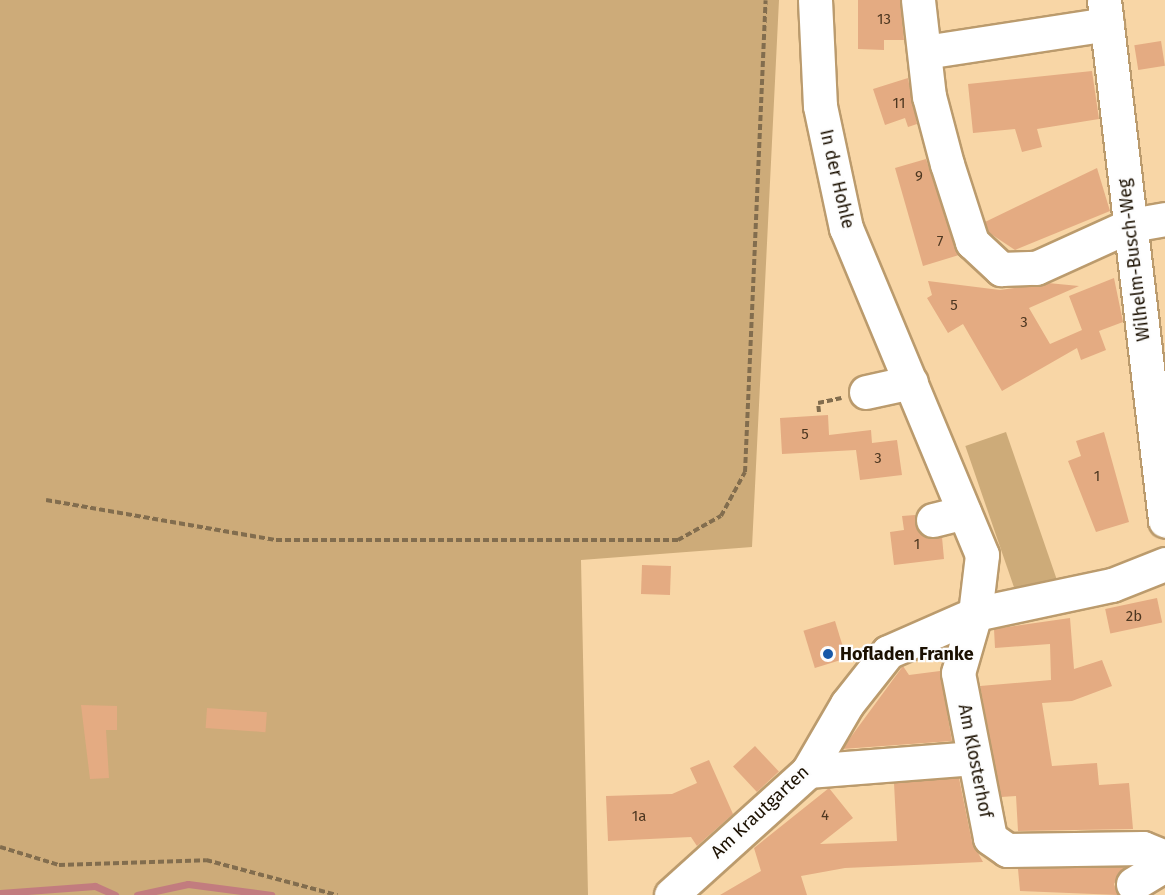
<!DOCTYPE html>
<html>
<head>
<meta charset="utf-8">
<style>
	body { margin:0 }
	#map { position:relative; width:1165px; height:895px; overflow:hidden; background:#f8d6a6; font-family:"Fira Sans",sans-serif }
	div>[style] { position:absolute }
	.green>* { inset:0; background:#cdab79; transform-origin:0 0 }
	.stream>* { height:7px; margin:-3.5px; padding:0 3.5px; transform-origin:3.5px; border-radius:3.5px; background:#c27c7f }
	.building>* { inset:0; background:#e4ab82; transform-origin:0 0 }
	.path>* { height:4px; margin-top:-2px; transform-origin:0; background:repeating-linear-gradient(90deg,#826d4e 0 6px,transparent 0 9px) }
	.roads { filter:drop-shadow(2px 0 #bb9b6d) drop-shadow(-2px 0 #bb9b6d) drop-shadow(0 2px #bb9b6d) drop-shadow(0 -2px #bb9b6d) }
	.minor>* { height:33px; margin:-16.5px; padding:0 16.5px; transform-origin:16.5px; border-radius:16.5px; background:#fff }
	.dots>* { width:16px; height:16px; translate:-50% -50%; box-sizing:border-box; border:3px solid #fdfdfd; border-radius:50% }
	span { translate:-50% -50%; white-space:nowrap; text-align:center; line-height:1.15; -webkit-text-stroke:4.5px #fdfdfd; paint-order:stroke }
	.number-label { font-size:15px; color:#4d3721 }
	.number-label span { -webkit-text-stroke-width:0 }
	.street-label { font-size:18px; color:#1b1001 }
	.poi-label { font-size:18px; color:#1b1001; font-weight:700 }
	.left { translate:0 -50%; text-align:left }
</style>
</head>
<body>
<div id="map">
	<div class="green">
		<div style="clip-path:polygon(0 0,779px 0,752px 547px,581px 560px,588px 895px,0 895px)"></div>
		<div style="left:1006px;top:432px;width:156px;height:43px;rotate:71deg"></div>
	</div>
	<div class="stream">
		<div style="left:0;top:893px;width:95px;rotate:-4.2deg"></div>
		<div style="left:95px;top:886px;width:22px;rotate:24deg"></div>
		<div style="left:137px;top:895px;width:52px;rotate:-12.2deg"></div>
		<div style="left:188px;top:884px;width:84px;rotate:7.5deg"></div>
	</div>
	<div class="building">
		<div style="clip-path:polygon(858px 0,900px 0,904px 40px,884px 40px,884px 50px,858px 49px)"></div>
		<div style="left:1161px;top:41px;width:25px;height:27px;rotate:81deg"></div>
		<div style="clip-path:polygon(1092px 71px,1099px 119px,1037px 129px,1042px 147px,1022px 152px,1015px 129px,973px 133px,968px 84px)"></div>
		<div style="clip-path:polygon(908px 78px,917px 124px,908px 127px,905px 118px,885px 125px,873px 89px)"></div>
		<div style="clip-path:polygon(926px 159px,959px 255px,923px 266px,895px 168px)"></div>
		<div style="clip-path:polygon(1097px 168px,1110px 211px,1015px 250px,988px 232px,985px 222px)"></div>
		<div style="clip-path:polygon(1114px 278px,1123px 322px,1099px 331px,1106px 350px,1081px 360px,1077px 348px,1002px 391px,963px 324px,948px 333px,927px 298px,932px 295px,928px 281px,1000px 290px,1048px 283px,1079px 286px,1029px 308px,1050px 344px,1082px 330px,1069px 296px)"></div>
		<div style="clip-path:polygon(828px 415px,829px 435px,871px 430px,872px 443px,897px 440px,902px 475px,860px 480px,856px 450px,782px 454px,780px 418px)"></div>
		<div style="clip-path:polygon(1104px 432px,1129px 522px,1096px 532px,1068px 461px,1081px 456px,1076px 441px)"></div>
		<div style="clip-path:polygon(915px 515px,920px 533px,942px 537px,944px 559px,894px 565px,890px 532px,904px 530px,902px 516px)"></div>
		<div style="left:642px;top:565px;width:29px;height:29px;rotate:2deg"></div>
		<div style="left:1157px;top:598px;width:25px;height:53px;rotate:78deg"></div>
		<div style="clip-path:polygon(1070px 618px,1074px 669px,1102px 660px,1112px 686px,1072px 701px,1042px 703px,1052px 766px,1097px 763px,1099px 785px,1129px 783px,1133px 829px,1018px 831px,1016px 796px,1001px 797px,980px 686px,1051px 680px,1050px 644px,995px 648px,994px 629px)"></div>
		<div style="left:835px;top:621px;width:39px;height:33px;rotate:73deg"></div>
		<div style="clip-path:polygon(903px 666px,909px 675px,940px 671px,952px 741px,842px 749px)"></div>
		<div style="clip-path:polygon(81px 705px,117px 706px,117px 730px,106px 730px,109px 778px,90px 779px)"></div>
		<div style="left:207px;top:708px;width:60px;height:20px;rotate:4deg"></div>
		<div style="left:755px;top:746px;width:35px;height:30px;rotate:47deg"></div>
		<div style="clip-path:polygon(709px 760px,733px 814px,697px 846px,691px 837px,608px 841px,606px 796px,672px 794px,697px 783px,690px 768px)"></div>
		<div style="clip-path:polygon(959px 778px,972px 842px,983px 862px,845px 868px,801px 876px,807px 895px,720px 895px,761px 871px,754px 848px,829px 788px,853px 818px,820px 844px,897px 841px,894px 783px)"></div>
		<div style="clip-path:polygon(1125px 867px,1114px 884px,1118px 895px,1020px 891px,1018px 869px)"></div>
	</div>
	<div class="path">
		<div style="left:819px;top:412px;width:9px;rotate:-96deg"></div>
		<div style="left:818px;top:403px;width:24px;rotate:-12deg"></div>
		<div style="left:46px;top:500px;width:233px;rotate:9.9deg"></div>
		<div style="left:276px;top:540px;width:402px"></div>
		<div style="left:678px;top:540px;width:49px;rotate:-29.2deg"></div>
		<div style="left:721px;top:516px;width:50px;rotate:-61.4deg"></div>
		<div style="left:745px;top:472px;width:472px;rotate:-87.5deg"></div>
		<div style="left:0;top:847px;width:62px;rotate:17deg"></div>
		<div style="left:59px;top:865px;width:147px;rotate:-1.9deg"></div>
		<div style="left:206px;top:860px;width:136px;rotate:15deg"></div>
	</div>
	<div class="roads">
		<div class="minor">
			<div style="left:815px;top:0;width:106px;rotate:87.3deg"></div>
			<div style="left:820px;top:106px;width:125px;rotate:78deg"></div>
			<div style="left:846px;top:228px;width:354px;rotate:67.4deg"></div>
			<div style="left:982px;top:555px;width:59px;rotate:96.8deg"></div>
			<div style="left:975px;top:614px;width:61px;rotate:106.1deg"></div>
			<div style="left:958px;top:673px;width:168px;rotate:79deg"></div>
			<div style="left:990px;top:838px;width:21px;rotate:35deg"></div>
			<div style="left:1007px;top:850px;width:136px;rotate:-0.8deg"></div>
			<div style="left:1143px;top:848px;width:24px;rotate:22deg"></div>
			<div style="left:918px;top:0;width:97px;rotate:83.5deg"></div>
			<div style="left:929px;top:96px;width:70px;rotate:75.2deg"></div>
			<div style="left:947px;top:164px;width:82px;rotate:72.2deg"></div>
			<div style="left:972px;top:242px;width:40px;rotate:43deg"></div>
			<div style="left:1001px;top:269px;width:35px;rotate:-2deg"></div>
			<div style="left:1036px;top:268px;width:104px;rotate:-24.4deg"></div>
			<div style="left:1131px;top:225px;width:35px;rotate:-10deg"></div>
			<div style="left:1104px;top:0;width:524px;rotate:83.31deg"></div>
			<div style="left:925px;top:52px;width:184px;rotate:-8.7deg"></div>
			<div style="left:866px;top:392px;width:46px;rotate:-12.5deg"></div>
			<div style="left:933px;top:520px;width:32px;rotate:-14deg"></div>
			<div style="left:808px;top:771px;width:166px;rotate:-4.5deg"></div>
			<div style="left:1133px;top:884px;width:37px;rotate:-31deg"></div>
			<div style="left:671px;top:895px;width:185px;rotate:-42.1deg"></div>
			<div style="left:808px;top:771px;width:78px;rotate:-59.8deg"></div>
			<div style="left:847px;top:704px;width:66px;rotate:-51.7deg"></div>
			<div style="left:888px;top:652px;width:95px;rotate:-23.6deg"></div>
			<div style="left:975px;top:614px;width:140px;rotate:-12deg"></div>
			<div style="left:1112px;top:585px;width:57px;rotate:-21.6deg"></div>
		</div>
	</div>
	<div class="dots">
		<div style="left:828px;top:654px;background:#1858a8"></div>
	</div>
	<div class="number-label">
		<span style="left:884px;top:20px">13</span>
		<span style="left:899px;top:104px">11</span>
		<span style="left:919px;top:177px">9</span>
		<span style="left:940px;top:242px">7</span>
		<span style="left:954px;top:306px">5</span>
		<span style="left:1024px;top:323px">3</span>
		<span style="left:805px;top:435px">5</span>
		<span style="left:878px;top:459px">3</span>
		<span style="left:1097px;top:477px">1</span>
		<span style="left:917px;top:545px">1</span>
		<span style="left:1134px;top:617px">2b</span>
		<span style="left:825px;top:816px">4</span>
		<span style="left:639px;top:817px">1a</span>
	</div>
	<div class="street-label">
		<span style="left:837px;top:179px;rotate:77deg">In der Hohle</span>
		<span style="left:1134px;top:260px;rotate:-97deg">Wilhelm-Busch-Weg</span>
		<span style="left:975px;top:761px;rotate:79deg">Am Klosterhof</span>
		<span style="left:760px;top:812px;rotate:-43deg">Am Krautgarten</span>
	</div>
	<div class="poi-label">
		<span class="left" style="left:840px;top:654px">Hofladen Franke</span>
	</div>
</div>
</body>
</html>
